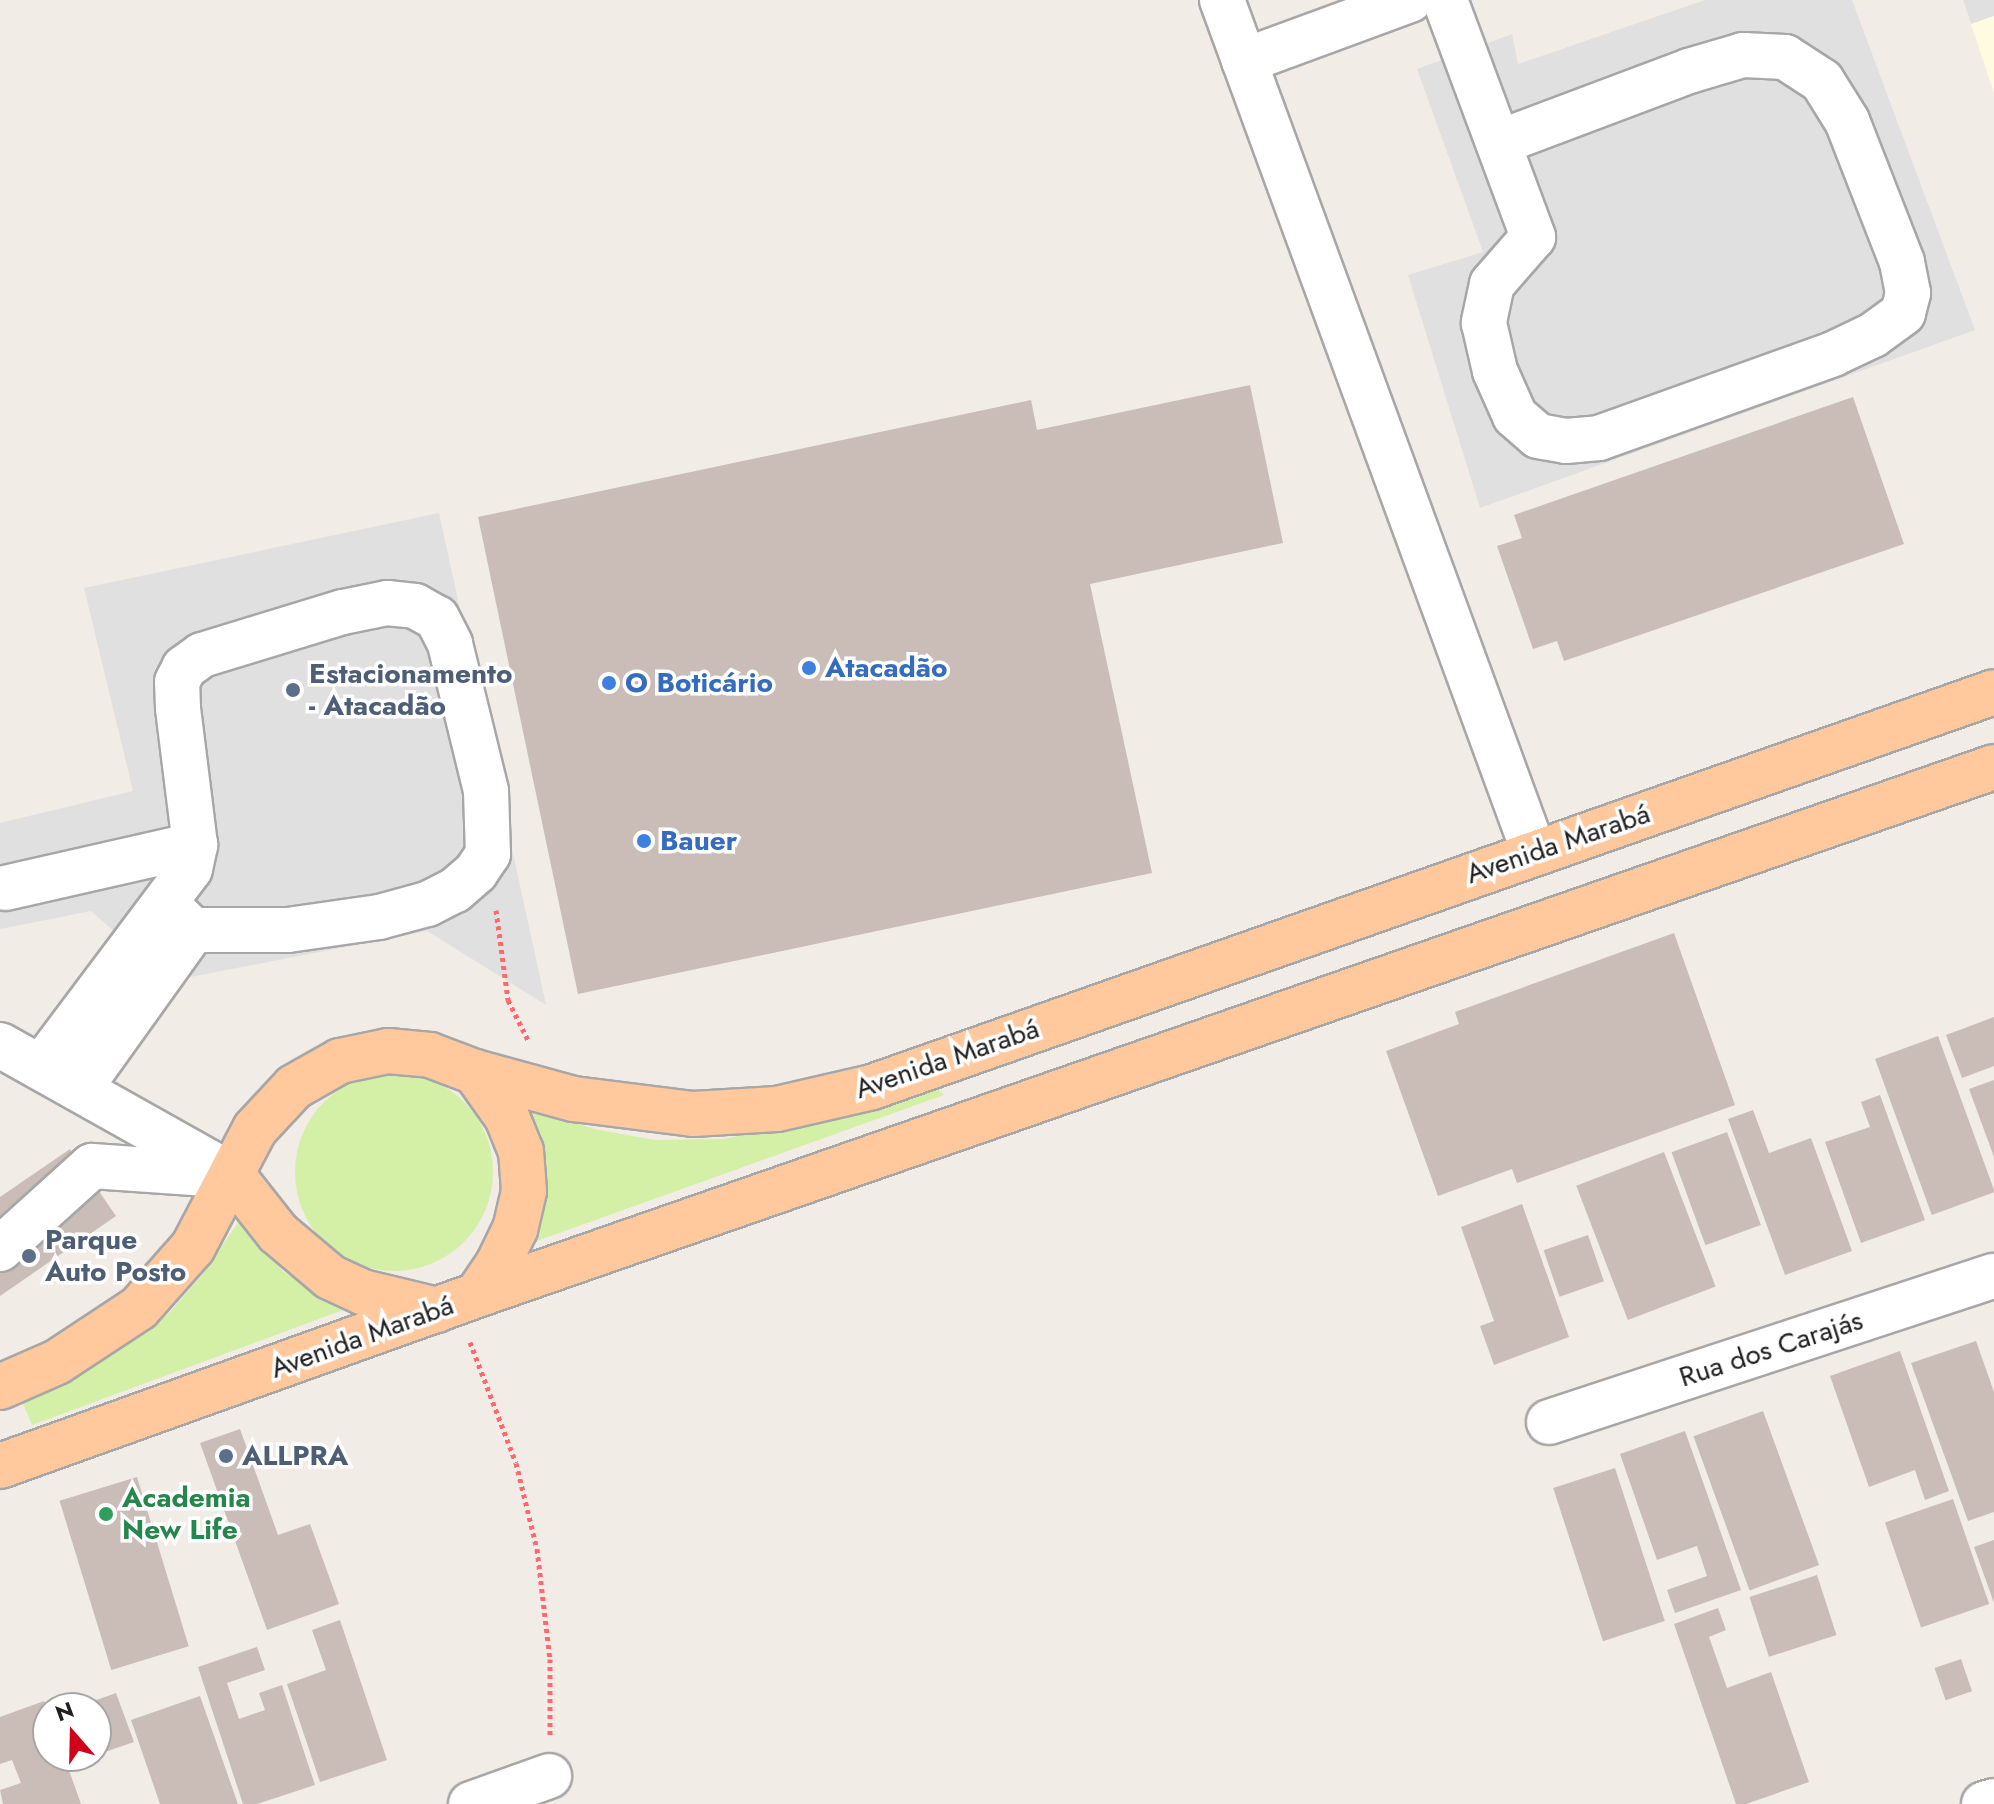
<!DOCTYPE html>
<html>
<head>
<meta charset="utf-8">
<style>
	body { margin:0 }
	#map { position:relative; width:1994px; height:1804px; overflow:hidden; background:#f1ece6; font-family:Jost,sans-serif }
	div>[style] { position:absolute }
	.education>* { inset:0; background:#fffbe1 }
	.grass>* { inset:0; background:#d4f0a7 }
	.round { border-radius:50% }
	.parking>* { inset:0; background:#e0e0e0 }
	.building>* { inset:0; background:#cabdb8; transform-origin:0 0 }
	.path>* { height:5px; margin-top:-2.5px; transform-origin:0; background:repeating-linear-gradient(90deg,#ff696c 0 4px,transparent 0 8px) }
	.roads { filter:drop-shadow(2px 0 #a7a7a7) drop-shadow(-2px 0 #a7a7a7) drop-shadow(0 2px #a7a7a7) drop-shadow(0 -2px #a7a7a7) }
	.minor>* { height:44px; margin:-22px; padding:0 22px; transform-origin:22px; border-radius:22px; background:#fff }
	.major>* { height:44px; margin:-22px; padding:0 22px; transform-origin:22px; border-radius:22px; background:#ffc89d }
	.dots>* { width:22px; height:22px; translate:-50% -50%; box-sizing:border-box; border:4px solid #fff; border-radius:50% }
	span { translate:-50% -50%; white-space:nowrap; text-align:center; line-height:1.15; -webkit-text-stroke:7px #fff; paint-order:stroke }
	.shop-label { font-size:28px; color:#366cbe; font-weight:700 }
	.left { translate:0 -50%; text-align:left }
	.service-label { font-size:28px; color:#4e5e75; font-weight:700 }
	.street-label { font-size:28px; color:#202020 }
	.leisure-label { font-size:28px; color:#27864d; font-weight:700 }
	.north { position:absolute; left:32px; top:1692px; width:80px; height:80px; box-sizing:border-box; background:#fff; border:2px solid #a6a6a6; border-radius:50%; rotate:340deg; font-size:22px; font-weight:700; line-height:32px; text-align:center; color:#202020 }
	.north::after { content:''; display:block; margin:auto; width:28px; height:36px; background:#d0001a; clip-path:polygon(50% 0,100% 100%,50% 72%,0 100%) }
</style>
</head>
<body>
<div id="map">
	<div class="education">
		<div style="clip-path:polygon(1963px 0,1994px 0,1994px 93px)"></div>
	</div>
	<div class="grass">
		<div class="round" style="left:295px;top:1073px;width:198px;height:198px"></div>
		<div style="clip-path:polygon(932px 1084px,944px 1095px,523px 1246px,545px 1200px,539px 1141px,522px 1106px,594px 1129px,655px 1140px,724px 1139px,798px 1124px)"></div>
		<div style="clip-path:polygon(244px 1214px,257px 1244px,284px 1272px,343px 1310px,32px 1425px,22px 1401px,78px 1377px,169px 1313px,202px 1275px)"></div>
	</div>
	<div class="parking">
		<div style="clip-path:polygon(1705px 0,1852px 0,1975px 330px,1480px 508px,1408px 275px,1483px 252px,1417px 69px,1512px 34px,1518px 64px)"></div>
		<div style="clip-path:polygon(1963px 0,1994px 0,1994px 16px,1971px 24px)"></div>
		<div style="clip-path:polygon(439px 513px,546px 1005px,427px 931px,170px 981px,91px 911px,0 929px,0 823px,133px 791px,84px 588px)"></div>
	</div>
	<div class="building">
		<div style="clip-path:polygon(1250px 385px,1283px 543px,1090px 584px,1152px 873px,578px 994px,478px 517px,1031px 400px,1037px 430px)"></div>
		<div style="clip-path:polygon(1853px 397px,1904px 544px,1564px 661px,1557px 641px,1533px 649px,1497px 546px,1522px 538px,1514px 515px)"></div>
		<div style="clip-path:polygon(1674px 933px,1735px 1105px,1517px 1183px,1512px 1169px,1438px 1196px,1386px 1051px,1459px 1024px,1455px 1012px)"></div>
		<div style="clip-path:polygon(1994px 1017px,1994px 1066px,1962px 1078px,1946px 1035px)"></div>
		<div style="left:1938px;top:1036px;width:166px;height:67px;rotate:70deg"></div>
		<div style="clip-path:polygon(1994px 1080px,1994px 1157px,1969px 1089px)"></div>
		<div style="clip-path:polygon(1880px 1095px,1925px 1220px,1861px 1243px,1825px 1142px,1870px 1127px,1861px 1102px)"></div>
		<div style="clip-path:polygon(1753px 1110px,1769px 1153px,1811px 1138px,1852px 1251px,1785px 1275px,1728px 1119px)"></div>
		<div style="left:1727px;top:1132px;width:99px;height:59px;rotate:70deg"></div>
		<div style="clip-path:polygon(70px 1149px,116px 1216px,0 1296px,0 1197px)"></div>
		<div style="left:1664px;top:1152px;width:144px;height:94px;rotate:69deg"></div>
		<div style="clip-path:polygon(1522px 1204px,1569px 1337px,1494px 1365px,1480px 1326px,1494px 1321px,1461px 1227px)"></div>
		<div style="left:1588px;top:1235px;width:49px;height:47px;rotate:71deg"></div>
		<div style="clip-path:polygon(1976px 1341px,1994px 1392px,1994px 1512px,1968px 1521px,1911px 1363px)"></div>
		<div style="clip-path:polygon(1900px 1351px,1949px 1491px,1925px 1500px,1915px 1470px,1869px 1487px,1830px 1376px)"></div>
		<div style="left:1763px;top:1411px;width:164px;height:74px;rotate:70deg"></div>
		<div style="clip-path:polygon(240px 1429px,278px 1535px,310px 1524px,339px 1604px,267px 1630px,200px 1443px)"></div>
		<div style="clip-path:polygon(1685px 1431px,1741px 1590px,1675px 1613px,1667px 1590px,1707px 1576px,1697px 1546px,1657px 1560px,1620px 1454px)"></div>
		<div style="left:1615px;top:1468px;width:161px;height:65px;rotate:72deg"></div>
		<div style="left:137px;top:1477px;width:177px;height:81px;rotate:73deg"></div>
		<div style="left:1953px;top:1499px;width:111px;height:72px;rotate:71deg"></div>
		<div style="clip-path:polygon(1994px 1540px,1994px 1603px,1974px 1547px)"></div>
		<div style="left:1817px;top:1575px;width:63px;height:71px;rotate:72deg"></div>
		<div style="clip-path:polygon(1718px 1608px,1726px 1630px,1709px 1637px,1727px 1688px,1771px 1672px,1809px 1782px,1746px 1804px,1736px 1804px,1674px 1624px)"></div>
		<div style="clip-path:polygon(340px 1620px,387px 1760px,320px 1782px,287px 1684px,326px 1670px,312px 1630px)"></div>
		<div style="clip-path:polygon(257px 1647px,265px 1670px,227px 1683px,239px 1719px,265px 1710px,259px 1693px,282px 1685px,315px 1785px,257px 1804px,243px 1804px,198px 1667px)"></div>
		<div style="left:1961px;top:1659px;width:34px;height:28px;rotate:71deg"></div>
		<div style="clip-path:polygon(116px 1693px,134px 1742px,96px 1755px,96px 1708px,74px 1708px)"></div>
		<div style="clip-path:polygon(200px 1696px,238px 1804px,160px 1804px,131px 1720px)"></div>
		<div style="clip-path:polygon(44px 1701px,48px 1712px,48px 1756px,64px 1756px,81px 1804px,3px 1804px,0 1790px,21px 1783px,12px 1760px,0 1764px,0 1717px)"></div>
	</div>
	<div class="path">
		<div style="left:496px;top:910px;width:91px;rotate:82.4deg"></div>
		<div style="left:508px;top:1000px;width:47px;rotate:63.4deg"></div>
		<div style="left:470px;top:1342px;width:129px;rotate:69.2deg"></div>
		<div style="left:516px;top:1463px;width:89px;rotate:76.3deg"></div>
		<div style="left:537px;top:1549px;width:111px;rotate:83.3deg"></div>
		<div style="left:550px;top:1659px;width:77px;rotate:90deg"></div>
	</div>
	<div class="roads">
		<div class="minor">
			<div style="left:1222px;top:0;width:907px;rotate:69.89deg"></div>
			<div style="left:1445px;top:0;width:253px;rotate:69.6deg"></div>
			<div style="left:1533px;top:237px;width:62px;rotate:131.1deg"></div>
			<div style="left:1492px;top:284px;width:40px;rotate:102deg"></div>
			<div style="left:1484px;top:323px;width:49px;rotate:77.1deg"></div>
			<div style="left:1495px;top:371px;width:49px;rotate:66deg"></div>
			<div style="left:1515px;top:416px;width:30px;rotate:41deg"></div>
			<div style="left:1538px;top:436px;width:28px;rotate:10deg"></div>
			<div style="left:1566px;top:441px;width:33px;rotate:-5deg"></div>
			<div style="left:1599px;top:438px;width:249px;rotate:-19.7deg"></div>
			<div style="left:1833px;top:354px;width:44px;rotate:-25.4deg"></div>
			<div style="left:1873px;top:335px;width:37px;rotate:-36deg"></div>
			<div style="left:1903px;top:313px;width:21px;rotate:-76deg"></div>
			<div style="left:1908px;top:293px;width:32px;rotate:-101deg"></div>
			<div style="left:1902px;top:262px;width:151px;rotate:-111.3deg"></div>
			<div style="left:1847px;top:121px;width:47px;rotate:-122deg"></div>
			<div style="left:1822px;top:81px;width:44px;rotate:-147deg"></div>
			<div style="left:1785px;top:57px;width:42px;rotate:-177.3deg"></div>
			<div style="left:1743px;top:55px;width:56px;rotate:163.5deg"></div>
			<div style="left:1689px;top:71px;width:202px;rotate:159.4deg"></div>
			<div style="left:1244px;top:61px;width:177px;rotate:-20.2deg"></div>
			<div style="left:5px;top:888px;width:195px;rotate:-12.8deg"></div>
			<div style="left:0;top:1045px;width:267px;rotate:29.3deg"></div>
			<div style="left:42px;top:1066px;width:246px;rotate:-53.1deg"></div>
			<div style="left:190px;top:869px;width:25px;rotate:-78deg"></div>
			<div style="left:195px;top:845px;width:138px;rotate:-97.1deg"></div>
			<div style="left:178px;top:708px;width:26px;rotate:-92deg"></div>
			<div style="left:177px;top:682px;width:16px;rotate:-63deg"></div>
			<div style="left:184px;top:668px;width:22px;rotate:-36deg"></div>
			<div style="left:202px;top:655px;width:147px;rotate:-17deg"></div>
			<div style="left:343px;top:612px;width:45px;rotate:-11.6deg"></div>
			<div style="left:387px;top:603px;width:28px;rotate:6deg"></div>
			<div style="left:415px;top:606px;width:25px;rotate:29deg"></div>
			<div style="left:437px;top:618px;width:29px;rotate:63deg"></div>
			<div style="left:450px;top:644px;width:151px;rotate:76.2deg"></div>
			<div style="left:486px;top:791px;width:63px;rotate:88.2deg"></div>
			<div style="left:488px;top:854px;width:22px;rotate:124deg"></div>
			<div style="left:476px;top:872px;width:28px;rotate:139deg"></div>
			<div style="left:455px;top:890px;width:31px;rotate:153deg"></div>
			<div style="left:427px;top:904px;width:50px;rotate:164.8deg"></div>
			<div style="left:379px;top:917px;width:92px;rotate:171.9deg"></div>
			<div style="left:288px;top:930px;width:95px;rotate:180deg"></div>
			<div style="left:193px;top:930px;width:37px;rotate:-136deg"></div>
			<div style="left:80px;top:1088px;width:194px;rotate:-54.4deg"></div>
			<div style="left:0;top:1249px;width:124px;rotate:-42.1deg"></div>
			<div style="left:92px;top:1166px;width:130px;rotate:4deg"></div>
			<div style="left:1549px;top:1422px;width:468px;rotate:-18.2deg"></div>
			<div style="left:471px;top:1804px;width:83px;rotate:-19.7deg"></div>
			<div style="left:1984px;top:1804px;width:10px;rotate:-17deg"></div>
		</div>
		<div class="major">
			<div style="left:475px;top:1072px;width:55px;rotate:54.6deg"></div>
			<div style="left:507px;top:1117px;width:37px;rotate:68deg"></div>
			<div style="left:521px;top:1151px;width:40px;rotate:85.7deg"></div>
			<div style="left:524px;top:1191px;width:39px;rotate:103deg"></div>
			<div style="left:515px;top:1229px;width:39px;rotate:116deg"></div>
			<div style="left:498px;top:1264px;width:37px;rotate:124deg"></div>
			<div style="left:233px;top:1176px;width:73px;rotate:51.7deg"></div>
			<div style="left:278px;top:1233px;width:68px;rotate:40.2deg"></div>
			<div style="left:330px;top:1277px;width:35px;rotate:25deg"></div>
			<div style="left:362px;top:1292px;width:77px;rotate:13.5deg"></div>
			<div style="left:0;top:1387px;width:62px;rotate:-23.7deg"></div>
			<div style="left:57px;top:1362px;width:98px;rotate:-33.4deg"></div>
			<div style="left:139px;top:1308px;width:81px;rotate:-48.5deg"></div>
			<div style="left:193px;top:1247px;width:133px;rotate:-62.3deg"></div>
			<div style="left:255px;top:1129px;width:57px;rotate:-47.1deg"></div>
			<div style="left:294px;top:1087px;width:53px;rotate:-29.5deg"></div>
			<div style="left:340px;top:1061px;width:49px;rotate:-11.8deg"></div>
			<div style="left:388px;top:1051px;width:42px;rotate:5.4deg"></div>
			<div style="left:430px;top:1055px;width:48px;rotate:20.7deg"></div>
			<div style="left:475px;top:1072px;width:103px;rotate:15.3deg"></div>
			<div style="left:574px;top:1099px;width:120px;rotate:7.2deg"></div>
			<div style="left:693px;top:1114px;width:84px;rotate:-3.4deg"></div>
			<div style="left:777px;top:1109px;width:98px;rotate:-13deg"></div>
			<div style="left:872px;top:1087px;width:1189px;rotate:-19.39deg"></div>
			<div style="left:0;top:1466px;width:507px;rotate:-19.72deg"></div>
			<div style="left:477px;top:1295px;width:1606px;rotate:-19.19deg"></div>
		</div>
	</div>
	<div class="dots">
		<div style="left:809px;top:668px;background:#3f7fe0"></div>
		<div style="left:609px;top:683px;background:#3f7fe0"></div>
		<div style="left:293px;top:690px;background:#5c6f8a"></div>
		<div style="left:644px;top:841px;background:#3f7fe0"></div>
		<div style="left:29px;top:1256px;background:#5c6f8a"></div>
		<div style="left:226px;top:1456px;background:#5c6f8a"></div>
		<div style="left:106px;top:1514px;background:#2e9e5b"></div>
	</div>
	<div class="shop-label">
		<span class="left" style="left:825px;top:668px">Atacadão</span>
		<span class="left" style="left:625px;top:683px">O Boticário</span>
		<span class="left" style="left:660px;top:841px">Bauer</span>
	</div>
	<div class="service-label">
		<span class="left" style="left:309px;top:690px">Estacionamento<br>- Atacadão</span>
		<span class="left" style="left:45px;top:1256px">Parque<br>Auto Posto</span>
		<span class="left" style="left:242px;top:1456px">ALLPRA</span>
	</div>
	<div class="street-label">
		<span style="left:1558px;top:844px;rotate:-19deg">Avenida Marabá</span>
		<span style="left:947px;top:1059px;rotate:-19deg">Avenida Marabá</span>
		<span style="left:362px;top:1337px;rotate:-20deg">Avenida Marabá</span>
		<span style="left:1771px;top:1349px;rotate:-18deg">Rua dos Carajás</span>
	</div>
	<div class="leisure-label">
		<span class="left" style="left:122px;top:1514px">Academia<br>New Life</span>
	</div>
	<div class="north">N</div>
</div>
</body>
</html>
